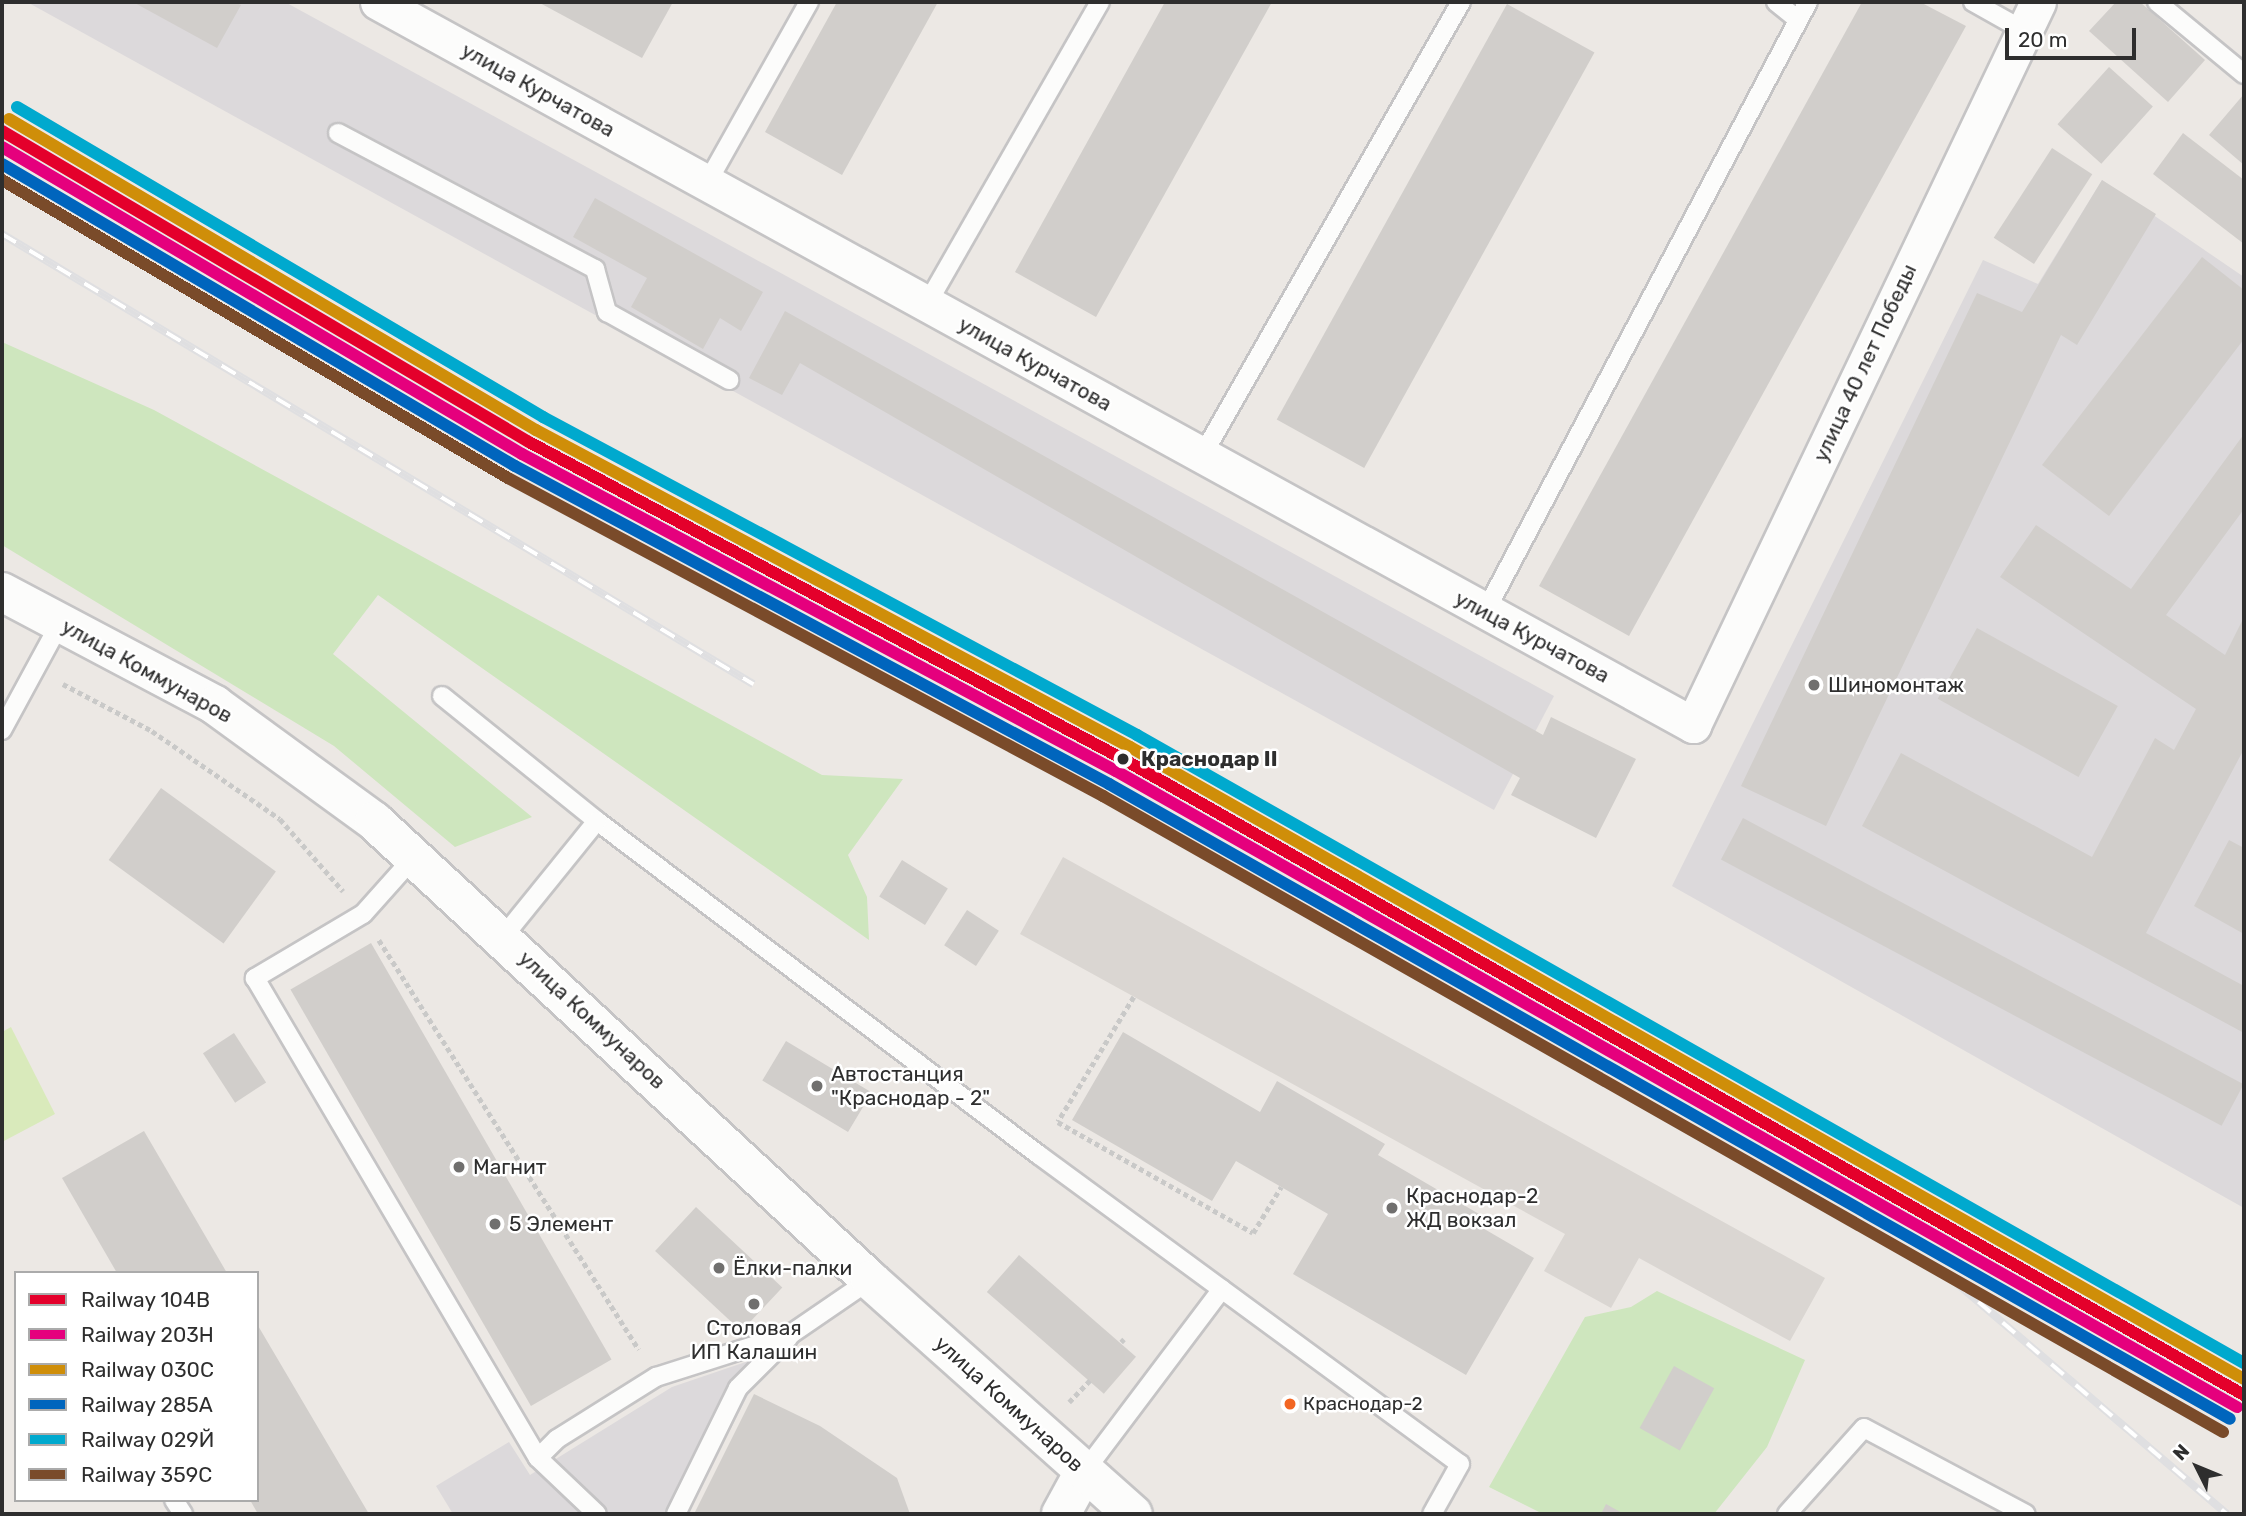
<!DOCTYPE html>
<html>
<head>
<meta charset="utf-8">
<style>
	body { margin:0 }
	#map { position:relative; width:2246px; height:1516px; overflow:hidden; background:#ece8e4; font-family:Rubik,sans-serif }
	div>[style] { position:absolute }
	.industrial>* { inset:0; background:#dcd9db }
	.green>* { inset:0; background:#cee6be }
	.pitch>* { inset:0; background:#d9eabb }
	.plaza>* { inset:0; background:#dad6d2 }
	.building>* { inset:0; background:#d1cecb; transform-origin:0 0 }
	.path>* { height:4.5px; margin-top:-2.25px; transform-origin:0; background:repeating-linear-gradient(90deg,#c9c9c8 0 5px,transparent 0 8.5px) }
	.roads { filter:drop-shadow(2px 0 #c5c4c5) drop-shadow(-2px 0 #c5c4c5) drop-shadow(0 2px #c5c4c5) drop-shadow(0 -2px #c5c4c5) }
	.service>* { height:18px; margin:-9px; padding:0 9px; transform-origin:9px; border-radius:9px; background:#fcfcfb }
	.minor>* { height:35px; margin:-17.5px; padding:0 17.5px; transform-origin:17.5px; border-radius:17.5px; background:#fcfcfb }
	.tertiary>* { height:38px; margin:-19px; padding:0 19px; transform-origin:19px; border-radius:19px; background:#fcfcfb }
	.secondary>* { height:38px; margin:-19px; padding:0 19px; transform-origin:19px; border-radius:19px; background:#fcfcfb }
	.rail>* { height:8px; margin-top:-4px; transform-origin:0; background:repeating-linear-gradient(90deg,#fff 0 16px,#dfdfe1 0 32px); box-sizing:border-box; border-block:2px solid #dfdfe1 }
	.rail-1>* { height:12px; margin:-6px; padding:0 6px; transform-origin:6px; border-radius:6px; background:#e4002b }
	.rail-2>* { height:12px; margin:-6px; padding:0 6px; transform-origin:6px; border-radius:6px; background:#e5007d }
	.rail-3>* { height:12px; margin:-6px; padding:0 6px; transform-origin:6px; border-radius:6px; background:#cf8e09 }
	.rail-4>* { height:12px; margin:-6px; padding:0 6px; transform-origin:6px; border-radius:6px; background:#0065bd }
	.rail-5>* { height:12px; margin:-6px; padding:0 6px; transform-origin:6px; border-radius:6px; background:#00a9ce }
	.rail-6>* { height:12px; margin:-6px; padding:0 6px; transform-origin:6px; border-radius:6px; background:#7a4b2a }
	.dots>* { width:19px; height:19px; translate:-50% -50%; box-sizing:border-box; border:4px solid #fff; border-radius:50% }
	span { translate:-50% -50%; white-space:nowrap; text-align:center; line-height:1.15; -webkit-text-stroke:5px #fff; paint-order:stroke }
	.bus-label { font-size:19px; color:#2e2e2e }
	.left { translate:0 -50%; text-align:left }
	.street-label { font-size:21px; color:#2e2e2e }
	.poi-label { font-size:21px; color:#2e2e2e }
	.stop-label { font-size:21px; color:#2e2e2e; font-weight:700 }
	.frame { position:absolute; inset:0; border:4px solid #2e2e2e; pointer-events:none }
	.legend { position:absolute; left:14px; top:1271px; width:245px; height:231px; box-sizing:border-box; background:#fff; border:2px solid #ababab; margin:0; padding:9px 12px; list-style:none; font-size:21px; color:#2e2e2e }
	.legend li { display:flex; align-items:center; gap:14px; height:35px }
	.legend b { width:35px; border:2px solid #ababab }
	.north { position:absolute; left:2162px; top:1432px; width:70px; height:70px; -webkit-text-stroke:5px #fff; paint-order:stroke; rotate:313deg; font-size:19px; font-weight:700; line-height:28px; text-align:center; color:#2e2e2e }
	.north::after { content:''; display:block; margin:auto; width:24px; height:32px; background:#2e2e2e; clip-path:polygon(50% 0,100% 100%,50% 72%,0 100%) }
	.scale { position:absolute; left:2005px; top:28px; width:131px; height:32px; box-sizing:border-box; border:4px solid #2e2e2e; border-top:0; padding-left:9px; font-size:21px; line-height:24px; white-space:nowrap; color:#2e2e2e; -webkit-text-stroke:5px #fff; paint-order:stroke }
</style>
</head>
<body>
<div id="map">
	<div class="industrial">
		<div style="clip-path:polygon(27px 2px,285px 2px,1554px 696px,1494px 810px)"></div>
		<div style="clip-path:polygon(2102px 180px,2244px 277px,2244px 1208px,1672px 886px,1983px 260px,2038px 284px)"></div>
		<div style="clip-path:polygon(793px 1346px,752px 1387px,687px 1514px,453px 1514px,436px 1486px,509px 1442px,530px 1475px,672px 1387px)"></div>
	</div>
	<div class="green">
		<div style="clip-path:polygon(2px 342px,154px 410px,822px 775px,903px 779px,848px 855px,867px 897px,869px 940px,378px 595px,333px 654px,532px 817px,455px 847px,334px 746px,2px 545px)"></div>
		<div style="clip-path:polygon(1657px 1291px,1805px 1360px,1767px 1447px,1714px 1514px,1543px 1514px,1489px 1487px,1585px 1317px,1631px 1307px)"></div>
	</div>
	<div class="pitch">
		<div style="clip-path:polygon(11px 1027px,55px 1114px,2px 1142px,2px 1032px)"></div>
	</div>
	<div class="plaza">
		<div style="clip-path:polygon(1063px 857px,1825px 1278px,1790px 1341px,1639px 1258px,1611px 1308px,1544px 1271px,1565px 1234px,1020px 934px)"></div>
	</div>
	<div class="building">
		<div style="clip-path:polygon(133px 2px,234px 2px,241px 5px,217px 48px)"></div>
		<div style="clip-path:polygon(538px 2px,673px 2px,642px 58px)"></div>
		<div style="clip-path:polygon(837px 2px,938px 2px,842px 175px,765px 132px)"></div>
		<div style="clip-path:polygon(1165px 2px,1272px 2px,1096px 317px,1015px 272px)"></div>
		<div style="clip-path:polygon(1862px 2px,1920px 2px,1966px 26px,1629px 636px,1539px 586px)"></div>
		<div style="clip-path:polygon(2116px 2px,2140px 2px,2205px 60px,2168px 102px,2089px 31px)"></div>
		<div style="left:1507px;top:4px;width:100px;height:475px;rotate:29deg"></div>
		<div style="left:2109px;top:67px;width:59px;height:77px;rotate:42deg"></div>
		<div style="clip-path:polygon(2244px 94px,2244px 165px,2209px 135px)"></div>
		<div style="clip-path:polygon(2183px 133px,2244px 180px,2244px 244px,2153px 174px)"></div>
		<div style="left:2052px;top:148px;width:48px;height:107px;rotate:33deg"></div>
		<div style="clip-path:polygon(2102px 180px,2156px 214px,2077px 345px,2061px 335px,1826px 826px,1741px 786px,1977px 293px,2022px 312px)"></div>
		<div style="clip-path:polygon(595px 198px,763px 292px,741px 331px,720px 318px,703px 349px,631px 307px,647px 278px,573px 237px)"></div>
		<div style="clip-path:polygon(2202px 257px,2244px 290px,2244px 339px,2109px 516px,2042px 465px)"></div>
		<div style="clip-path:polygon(785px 311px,1543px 735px,1551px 717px,1636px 759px,1596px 838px,1511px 795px,1520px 778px,800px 363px,782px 395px,749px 378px)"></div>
		<div style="clip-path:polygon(2244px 434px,2244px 509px,2166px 615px,2225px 655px,2244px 617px,2244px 749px,2146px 933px,2244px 986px,2244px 1033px,1862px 826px,1901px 753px,2092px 857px,2155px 738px,2174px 750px,2196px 709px,2000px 577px,2036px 525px,2131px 589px)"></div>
		<div style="left:1977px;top:628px;width:161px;height:81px;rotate:29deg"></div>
		<div style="left:161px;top:788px;width:142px;height:89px;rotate:36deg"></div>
		<div style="left:1743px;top:818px;width:567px;height:47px;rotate:28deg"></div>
		<div style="clip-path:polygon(2229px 840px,2244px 848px,2244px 934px,2194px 906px)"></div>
		<div style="left:902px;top:860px;width:54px;height:43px;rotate:32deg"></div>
		<div style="left:967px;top:910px;width:38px;height:42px;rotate:33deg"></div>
		<div style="left:371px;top:943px;width:481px;height:93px;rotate:60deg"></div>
		<div style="clip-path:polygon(1123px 1032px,1260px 1112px,1277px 1081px,1385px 1144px,1378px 1155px,1479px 1214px,1474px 1223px,1534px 1258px,1466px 1375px,1293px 1274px,1328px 1214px,1236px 1161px,1212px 1201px,1072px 1120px)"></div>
		<div style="left:234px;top:1033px;width:59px;height:37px;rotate:57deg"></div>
		<div style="left:786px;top:1041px;width:100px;height:46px;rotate:31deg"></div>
		<div style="clip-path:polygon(144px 1131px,227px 1273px,117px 1273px,62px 1178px)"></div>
		<div style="left:696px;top:1207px;width:118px;height:60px;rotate:43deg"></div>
		<div style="left:1019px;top:1255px;width:155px;height:49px;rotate:41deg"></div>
		<div style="clip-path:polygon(257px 1324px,369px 1514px,258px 1514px,250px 1500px,257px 1500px)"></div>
		<div style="left:1674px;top:1366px;width:46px;height:71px;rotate:29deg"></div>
		<div style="clip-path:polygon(754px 1394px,820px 1426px,897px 1478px,910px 1514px,694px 1514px)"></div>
		<div style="clip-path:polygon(1606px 1504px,1624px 1514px,1601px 1514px)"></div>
	</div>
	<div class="path">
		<div style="left:63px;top:684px;width:101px;rotate:27.8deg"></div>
		<div style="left:152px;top:731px;width:155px;rotate:34.5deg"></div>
		<div style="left:280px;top:819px;width:96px;rotate:48.8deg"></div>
		<div style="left:379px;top:940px;width:485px;rotate:57.6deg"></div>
		<div style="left:1134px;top:997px;width:146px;rotate:121.3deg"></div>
		<div style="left:1058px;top:1122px;width:224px;rotate:29.6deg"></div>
		<div style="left:1253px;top:1233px;width:54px;rotate:-58.7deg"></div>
		<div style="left:1121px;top:1342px;width:4px;rotate:-45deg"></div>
		<div style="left:1069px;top:1402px;width:30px;rotate:-46deg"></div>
	</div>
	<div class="roads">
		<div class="service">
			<div style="left:1776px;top:2px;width:28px;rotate:39deg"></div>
			<div style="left:1973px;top:2px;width:57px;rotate:29.2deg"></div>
			<div style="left:2157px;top:2px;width:113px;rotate:39.6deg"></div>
			<div style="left:338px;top:133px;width:291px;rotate:27.9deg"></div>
			<div style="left:595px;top:269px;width:45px;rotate:74.4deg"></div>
			<div style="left:607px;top:312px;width:140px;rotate:29.1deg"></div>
			<div style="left:707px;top:183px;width:208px;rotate:-60.6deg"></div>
			<div style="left:927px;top:304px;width:348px;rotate:-60.2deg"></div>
			<div style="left:1202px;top:456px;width:523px;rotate:-60.3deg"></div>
			<div style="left:1485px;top:612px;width:690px;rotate:-62.1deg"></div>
			<div style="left:442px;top:696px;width:199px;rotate:38.9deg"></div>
			<div style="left:597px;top:821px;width:554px;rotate:37.08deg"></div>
			<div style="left:1039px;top:1155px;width:522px;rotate:36.28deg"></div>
			<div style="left:1460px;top:1464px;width:57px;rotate:119.2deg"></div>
			<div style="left:2px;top:730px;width:122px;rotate:-61.5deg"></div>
			<div style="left:414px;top:857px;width:76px;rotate:131.8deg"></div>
			<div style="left:363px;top:914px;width:126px;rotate:149.3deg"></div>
			<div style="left:255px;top:978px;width:557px;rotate:59.48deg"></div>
			<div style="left:538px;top:1458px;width:27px;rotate:-45deg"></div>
			<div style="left:557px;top:1439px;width:117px;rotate:-32.1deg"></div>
			<div style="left:656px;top:1377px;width:142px;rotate:-17.7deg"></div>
			<div style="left:791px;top:1334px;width:96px;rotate:-34.4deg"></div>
			<div style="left:503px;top:937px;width:149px;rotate:-51deg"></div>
			<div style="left:538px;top:1458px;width:81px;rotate:43.5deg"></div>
			<div style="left:1084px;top:1472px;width:229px;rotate:-53deg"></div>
			<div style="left:174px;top:1500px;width:17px;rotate:57deg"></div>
			<div style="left:676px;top:1514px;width:140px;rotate:-63.8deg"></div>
			<div style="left:738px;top:1388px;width:72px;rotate:-45deg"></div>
			<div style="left:1787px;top:1514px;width:115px;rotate:-48.2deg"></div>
			<div style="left:1864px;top:1428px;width:183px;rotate:28deg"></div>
		</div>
		<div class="minor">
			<div style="left:378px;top:2px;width:1501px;rotate:28.8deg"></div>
			<div style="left:1693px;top:725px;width:801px;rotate:-64.49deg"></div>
		</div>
		<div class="tertiary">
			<div style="left:1061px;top:1514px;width:48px;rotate:-61.3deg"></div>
		</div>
		<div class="secondary">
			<div style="left:2px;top:592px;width:241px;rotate:27.9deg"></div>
			<div style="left:215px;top:705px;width:197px;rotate:36.1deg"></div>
			<div style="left:374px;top:821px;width:676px;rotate:42.78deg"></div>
			<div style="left:870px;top:1280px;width:352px;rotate:41.7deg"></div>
		</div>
	</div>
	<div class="rail">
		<div style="left:2px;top:234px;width:876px;rotate:30.93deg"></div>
		<div style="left:1954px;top:1281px;width:359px;rotate:40.5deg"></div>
	</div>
	<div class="rail-1">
		<div style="left:2px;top:131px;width:612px;rotate:30.55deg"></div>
		<div style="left:529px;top:442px;width:673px;rotate:28.09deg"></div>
		<div style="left:1123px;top:759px;width:1289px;rotate:29.57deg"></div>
	</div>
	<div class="rail-2">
		<div style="left:2px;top:147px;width:604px;rotate:30.56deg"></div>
		<div style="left:522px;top:454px;width:673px;rotate:28.09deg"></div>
		<div style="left:1116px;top:771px;width:1289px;rotate:29.57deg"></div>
	</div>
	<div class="rail-3">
		<div style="left:9px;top:119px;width:612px;rotate:30.55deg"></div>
		<div style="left:536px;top:430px;width:673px;rotate:28.09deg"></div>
		<div style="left:1130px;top:747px;width:1281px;rotate:29.57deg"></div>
	</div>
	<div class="rail-4">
		<div style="left:2px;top:164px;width:595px;rotate:30.49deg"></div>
		<div style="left:515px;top:466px;width:674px;rotate:28.16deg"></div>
		<div style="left:1109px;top:784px;width:1288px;rotate:29.53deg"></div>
	</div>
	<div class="rail-5">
		<div style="left:17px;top:107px;width:611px;rotate:30.51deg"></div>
		<div style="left:543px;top:417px;width:674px;rotate:28.16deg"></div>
		<div style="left:1137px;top:735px;width:1273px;rotate:29.57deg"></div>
	</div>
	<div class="rail-6">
		<div style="left:2px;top:180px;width:587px;rotate:30.5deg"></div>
		<div style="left:508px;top:478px;width:675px;rotate:28.12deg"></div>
		<div style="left:1103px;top:796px;width:1288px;rotate:29.59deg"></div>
	</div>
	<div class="dots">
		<div style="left:1814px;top:685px;background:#706f6e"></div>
		<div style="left:1123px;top:759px;background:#2e2e2e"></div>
		<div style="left:817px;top:1086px;background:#706f6e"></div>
		<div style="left:459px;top:1167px;background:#706f6e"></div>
		<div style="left:1392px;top:1208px;background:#706f6e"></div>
		<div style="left:495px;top:1224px;background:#706f6e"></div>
		<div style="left:719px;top:1268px;background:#706f6e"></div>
		<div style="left:754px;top:1304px;background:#706f6e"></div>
		<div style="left:1290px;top:1404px;background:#f26522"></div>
	</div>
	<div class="bus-label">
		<span class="left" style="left:1303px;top:1404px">Краснодар-2</span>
	</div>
	<div class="street-label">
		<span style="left:538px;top:90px;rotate:29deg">улица Курчатова</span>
		<span style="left:1865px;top:363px;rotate:-65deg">улица 40 лет Победы</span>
		<span style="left:1035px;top:364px;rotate:29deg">улица Курчатова</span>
		<span style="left:1532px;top:637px;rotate:28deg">улица Курчатова</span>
		<span style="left:147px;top:671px;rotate:29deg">улица Коммунаров</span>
		<span style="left:592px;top:1020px;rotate:43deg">улица Коммунаров</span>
		<span style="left:1009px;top:1404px;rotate:42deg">улица Коммунаров</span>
	</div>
	<div class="poi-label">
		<span class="left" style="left:1828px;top:685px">Шиномонтаж</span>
		<span class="left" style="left:831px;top:1086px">Автостанция<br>"Краснодар - 2"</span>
		<span class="left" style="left:473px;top:1167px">Магнит</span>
		<span class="left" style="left:1406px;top:1208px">Краснодар-2<br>ЖД вокзал</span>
		<span class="left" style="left:509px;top:1224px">5 Элемент</span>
		<span class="left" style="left:733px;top:1268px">Ёлки-палки</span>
		<span style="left:754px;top:1340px">Столовая<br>ИП Калашин</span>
	</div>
	<div class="stop-label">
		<span class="left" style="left:1141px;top:759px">Краснодар II</span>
	</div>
	<div class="frame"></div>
	<ul class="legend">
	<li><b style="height:9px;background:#e4002b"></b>Railway 104В</li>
	<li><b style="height:9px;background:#e5007d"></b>Railway 203Н</li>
	<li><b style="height:9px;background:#cf8e09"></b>Railway 030C</li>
	<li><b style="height:9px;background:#0065bd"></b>Railway 285А</li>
	<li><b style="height:9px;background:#00a9ce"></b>Railway 029Й</li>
	<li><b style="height:9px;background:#7a4b2a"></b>Railway 359С</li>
	</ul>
	<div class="north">N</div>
	<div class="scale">20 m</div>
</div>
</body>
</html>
